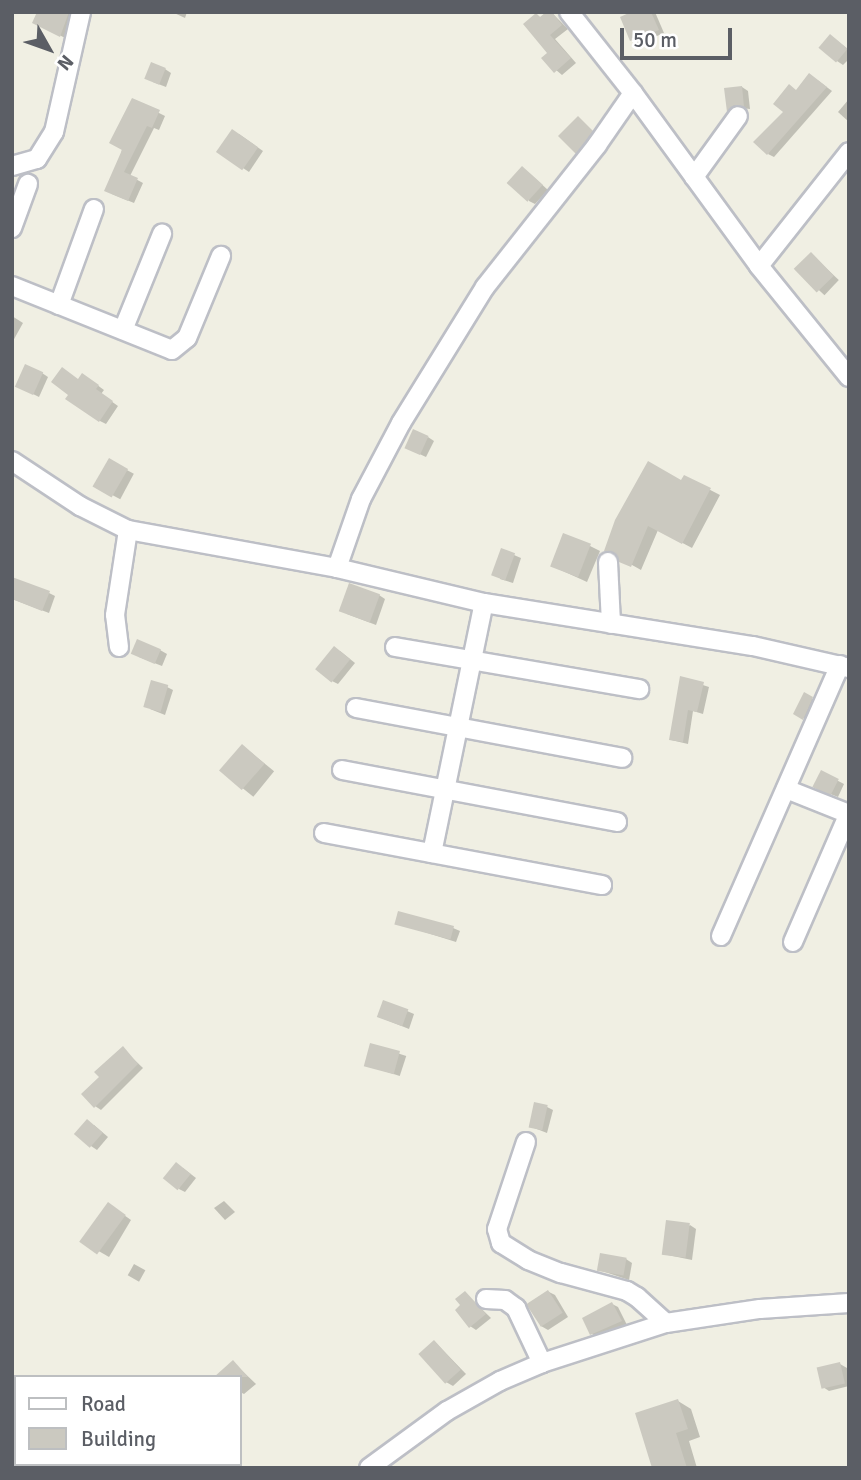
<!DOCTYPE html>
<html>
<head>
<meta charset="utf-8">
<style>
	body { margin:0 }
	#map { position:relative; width:861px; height:1480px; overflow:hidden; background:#f0efe3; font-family:Signika,sans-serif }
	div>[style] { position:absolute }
	.shadow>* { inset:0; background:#0003; transform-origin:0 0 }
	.building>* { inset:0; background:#cbc9c0; transform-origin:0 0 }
	.roads { filter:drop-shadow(2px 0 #bdbfc6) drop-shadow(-2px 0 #bdbfc6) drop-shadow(0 2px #bdbfc6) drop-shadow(0 -2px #bdbfc6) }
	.minor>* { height:18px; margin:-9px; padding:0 9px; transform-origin:9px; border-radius:9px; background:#fff }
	span { translate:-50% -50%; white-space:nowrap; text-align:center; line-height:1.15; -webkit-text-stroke:5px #fff; paint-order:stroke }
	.frame { position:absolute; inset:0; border:14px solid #5b5e65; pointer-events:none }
	.legend { position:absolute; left:14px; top:1375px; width:228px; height:91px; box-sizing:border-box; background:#fff; border:2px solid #bdbfc1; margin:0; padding:9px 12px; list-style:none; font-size:21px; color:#5b5e65 }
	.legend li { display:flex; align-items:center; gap:14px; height:35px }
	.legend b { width:35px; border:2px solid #bdbfc1 }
	.north { position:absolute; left:14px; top:14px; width:70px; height:70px; -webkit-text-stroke:5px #fff; paint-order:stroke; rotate:130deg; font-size:19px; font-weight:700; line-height:28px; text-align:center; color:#5b5e65 }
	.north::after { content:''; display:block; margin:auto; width:24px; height:32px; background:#5b5e65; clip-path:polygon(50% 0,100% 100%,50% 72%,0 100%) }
	.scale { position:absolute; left:620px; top:28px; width:112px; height:32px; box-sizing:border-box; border:4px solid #5b5e65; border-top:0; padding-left:9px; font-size:21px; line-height:24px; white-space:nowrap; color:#5b5e65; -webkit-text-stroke:5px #fff; paint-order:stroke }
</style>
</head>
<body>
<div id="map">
	<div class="shadow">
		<div style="clip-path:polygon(39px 12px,70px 12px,75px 15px,67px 39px,34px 22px)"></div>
		<div style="clip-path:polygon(172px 12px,187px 12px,185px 18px)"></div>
		<div style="clip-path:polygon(551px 12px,568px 29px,555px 39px,576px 63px,562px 75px,543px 59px,549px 53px,536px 15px,542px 18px)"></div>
		<div style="clip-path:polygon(636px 12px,655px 12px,664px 33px,638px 44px,632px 40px)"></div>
		<div style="clip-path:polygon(831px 36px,849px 50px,849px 59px,843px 65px,837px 61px)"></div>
		<div style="clip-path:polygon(165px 69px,171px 73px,166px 87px,153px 82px)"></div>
		<div style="clip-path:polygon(816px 79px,832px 91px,774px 157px,768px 154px,797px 91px)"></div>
		<div style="clip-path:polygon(742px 87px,748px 91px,750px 109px,741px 108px,734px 114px,728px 111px,726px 89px)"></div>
		<div style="clip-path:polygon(849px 99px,849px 122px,838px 112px)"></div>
		<div style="clip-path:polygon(133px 100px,165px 116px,159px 130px,154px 128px,130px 176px,143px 183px,134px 203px,112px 194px)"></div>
		<div style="clip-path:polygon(578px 118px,598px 136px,583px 156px,577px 152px)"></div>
		<div style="clip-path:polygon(239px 134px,263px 151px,249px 172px,243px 168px)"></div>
		<div style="clip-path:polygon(528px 172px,548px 190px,535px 204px,529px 201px)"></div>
		<div style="left:811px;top:254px;width:38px;height:21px;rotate:43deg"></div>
		<div style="clip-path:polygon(12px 316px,23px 323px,13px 341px,12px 340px)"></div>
		<div style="clip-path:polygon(42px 373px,48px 377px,39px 397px,23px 389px)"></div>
		<div style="clip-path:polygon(89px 379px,104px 390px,101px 394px,118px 406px,106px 424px,100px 421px,79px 380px)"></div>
		<div style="clip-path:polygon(428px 437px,434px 441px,426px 457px,413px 451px)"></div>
		<div style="left:110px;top:461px;width:27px;height:29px;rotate:28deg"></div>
		<div style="clip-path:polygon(685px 477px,720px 495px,692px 548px,658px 530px,641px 570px,607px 551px)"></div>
		<div style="clip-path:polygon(590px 546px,600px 551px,587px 582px,552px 566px)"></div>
		<div style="clip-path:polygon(502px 550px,521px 558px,513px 583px,500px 579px)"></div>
		<div style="clip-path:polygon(49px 593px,55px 596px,49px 613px,12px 599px)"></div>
		<div style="clip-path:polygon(379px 595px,385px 599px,376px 625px,347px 614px)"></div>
		<div style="clip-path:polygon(160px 650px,167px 654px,162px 666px,139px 657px)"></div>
		<div style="clip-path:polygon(340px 651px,355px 663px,338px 684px,332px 681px)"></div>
		<div style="clip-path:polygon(681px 678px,709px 687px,703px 714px,693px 711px,688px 744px,671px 740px)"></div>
		<div style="clip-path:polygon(167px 687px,173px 690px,165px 715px,150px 709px)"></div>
		<div style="left:805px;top:695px;width:16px;height:21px;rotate:27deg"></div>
		<div style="left:243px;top:746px;width:40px;height:33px;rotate:39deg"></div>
		<div style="clip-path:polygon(821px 772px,844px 784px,838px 797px,820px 790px)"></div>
		<div style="clip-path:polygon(396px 923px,453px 928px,460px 931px,456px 942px)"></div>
		<div style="clip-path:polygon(407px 1011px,414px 1014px,409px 1029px,379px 1017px)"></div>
		<div style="left:372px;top:1045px;width:36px;height:21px;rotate:18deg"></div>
		<div style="clip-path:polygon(123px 1049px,143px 1068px,101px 1110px,95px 1106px,101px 1077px)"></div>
		<div style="clip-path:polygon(547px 1107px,553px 1110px,547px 1133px,529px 1126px)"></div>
		<div style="clip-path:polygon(94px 1125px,108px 1137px,97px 1150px,91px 1146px)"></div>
		<div style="clip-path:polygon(183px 1168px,196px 1178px,185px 1192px,179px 1189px)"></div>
		<div style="clip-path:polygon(224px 1201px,235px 1212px,225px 1220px,214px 1208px)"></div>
		<div style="clip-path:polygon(114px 1208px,131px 1220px,109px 1257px,83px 1242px)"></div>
		<div style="clip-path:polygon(690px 1225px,696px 1229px,692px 1260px,663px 1254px)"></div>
		<div style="clip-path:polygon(626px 1259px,632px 1263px,629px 1280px,599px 1270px)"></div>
		<div style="left:134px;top:1264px;width:13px;height:13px;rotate:29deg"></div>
		<div style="clip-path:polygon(549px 1292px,555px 1295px,568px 1317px,548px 1330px,541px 1326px)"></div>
		<div style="clip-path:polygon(465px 1293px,491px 1318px,476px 1330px,470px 1326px,462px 1306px)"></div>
		<div style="clip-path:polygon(612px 1304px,618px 1307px,627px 1325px,598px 1338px,592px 1334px)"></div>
		<div style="clip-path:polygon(435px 1342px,466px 1374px,453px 1386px,446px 1382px)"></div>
		<div style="clip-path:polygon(233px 1362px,256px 1384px,244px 1394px,240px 1392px,240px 1377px)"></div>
		<div style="clip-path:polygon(840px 1364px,847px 1368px,849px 1386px,829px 1391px,823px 1387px)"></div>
		<div style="clip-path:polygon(678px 1401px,691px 1409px,700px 1437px,689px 1441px,697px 1468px,654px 1468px)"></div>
	</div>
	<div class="building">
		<div style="clip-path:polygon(37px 12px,69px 12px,60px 37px,32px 23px)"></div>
		<div style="clip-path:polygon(546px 12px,552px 12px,562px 25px,550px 35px,571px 58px,554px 73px,541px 58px,547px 53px,523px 24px,536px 13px,540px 17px)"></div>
		<div style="clip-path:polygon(631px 12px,651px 12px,659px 30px,630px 41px,620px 17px)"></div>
		<div style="left:830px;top:34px;width:23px;height:18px;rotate:40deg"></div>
		<div style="left:151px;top:62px;width:16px;height:18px;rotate:22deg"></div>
		<div style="clip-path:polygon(809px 73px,827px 87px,767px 155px,753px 142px,783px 112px,773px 104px,789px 84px,796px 90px)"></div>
		<div style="clip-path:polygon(742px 86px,744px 107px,734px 105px,727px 112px,724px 88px)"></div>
		<div style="clip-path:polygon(132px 98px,160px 110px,152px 128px,147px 126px,124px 172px,138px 178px,128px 201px,104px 191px,122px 150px,109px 143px)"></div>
		<div style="clip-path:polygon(578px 116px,593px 131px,576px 154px,558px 136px)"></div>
		<div style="left:232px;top:129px;width:32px;height:28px;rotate:35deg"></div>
		<div style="left:522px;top:166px;width:28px;height:23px;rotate:42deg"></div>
		<div style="left:811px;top:252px;width:33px;height:24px;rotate:46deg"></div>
		<div style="left:25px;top:364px;width:20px;height:25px;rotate:24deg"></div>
		<div style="clip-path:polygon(62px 367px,78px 379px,82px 373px,99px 385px,96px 389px,113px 401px,99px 422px,65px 399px,68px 395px,51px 382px)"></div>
		<div style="left:413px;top:429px;width:17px;height:21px;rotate:24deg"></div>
		<div style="left:109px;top:458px;width:22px;height:33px;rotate:30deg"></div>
		<div style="clip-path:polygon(648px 461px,681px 480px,684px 475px,711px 488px,682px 544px,648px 526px,631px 567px,619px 562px,614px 552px,604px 551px,615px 520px)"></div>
		<div style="left:563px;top:533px;width:30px;height:36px;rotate:21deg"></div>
		<div style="left:501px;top:548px;width:15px;height:29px;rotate:20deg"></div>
		<div style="clip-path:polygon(12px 577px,50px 591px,42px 611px,12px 599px)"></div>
		<div style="left:349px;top:583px;width:33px;height:30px;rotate:20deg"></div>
		<div style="left:137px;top:639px;width:26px;height:16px;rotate:23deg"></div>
		<div style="left:334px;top:646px;width:21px;height:30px;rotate:39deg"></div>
		<div style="clip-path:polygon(680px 676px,704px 682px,697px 712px,688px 710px,683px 742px,669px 740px)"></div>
		<div style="left:151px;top:680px;width:18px;height:28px;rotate:16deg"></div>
		<div style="clip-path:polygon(804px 692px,813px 697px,803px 720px,793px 714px)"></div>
		<div style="left:242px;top:744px;width:30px;height:35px;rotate:41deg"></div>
		<div style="left:821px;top:770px;width:20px;height:19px;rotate:27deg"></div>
		<div style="left:398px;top:911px;width:58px;height:14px;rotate:15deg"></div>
		<div style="left:383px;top:1000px;width:27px;height:18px;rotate:20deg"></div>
		<div style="left:370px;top:1043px;width:31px;height:24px;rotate:15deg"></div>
		<div style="clip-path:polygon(123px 1046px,138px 1064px,94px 1108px,81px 1094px,99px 1077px,94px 1072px)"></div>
		<div style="left:534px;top:1102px;width:14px;height:26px;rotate:12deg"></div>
		<div style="left:87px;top:1119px;width:21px;height:20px;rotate:41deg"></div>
		<div style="left:176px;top:1162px;width:19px;height:21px;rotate:39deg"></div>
		<div style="left:108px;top:1202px;width:22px;height:49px;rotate:36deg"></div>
		<div style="left:666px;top:1220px;width:24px;height:35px;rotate:7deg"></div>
		<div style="left:600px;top:1253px;width:27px;height:18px;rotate:10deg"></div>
		<div style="left:548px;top:1290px;width:27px;height:26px;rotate:57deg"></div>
		<div style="clip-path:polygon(465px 1291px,486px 1314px,469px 1328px,455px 1310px,460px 1305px,455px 1299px)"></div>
		<div style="clip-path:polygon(612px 1302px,622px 1321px,590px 1335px,582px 1318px)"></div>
		<div style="left:434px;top:1340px;width:40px;height:21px;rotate:48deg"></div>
		<div style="clip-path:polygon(233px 1360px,248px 1377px,214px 1377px)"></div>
		<div style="left:840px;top:1362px;width:22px;height:24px;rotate:77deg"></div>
		<div style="clip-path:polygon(678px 1399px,688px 1429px,676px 1433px,687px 1468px,652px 1468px,635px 1413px)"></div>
	</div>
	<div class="roads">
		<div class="minor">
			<div style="left:569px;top:12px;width:103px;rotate:51.7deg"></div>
			<div style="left:633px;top:93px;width:214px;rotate:53.9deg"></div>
			<div style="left:759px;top:266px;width:143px;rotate:51deg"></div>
			<div style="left:12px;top:166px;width:26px;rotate:-16deg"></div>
			<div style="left:37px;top:159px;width:32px;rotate:-58deg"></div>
			<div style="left:54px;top:132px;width:123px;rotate:-77.3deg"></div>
			<div style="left:694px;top:177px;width:75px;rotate:-54.2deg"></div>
			<div style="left:12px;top:228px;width:47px;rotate:-70deg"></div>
			<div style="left:759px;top:266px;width:145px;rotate:-51.7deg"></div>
			<div style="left:12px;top:286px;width:172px;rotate:21.8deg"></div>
			<div style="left:172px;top:350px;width:19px;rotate:-39deg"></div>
			<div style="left:187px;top:338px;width:89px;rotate:-67.5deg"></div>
			<div style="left:59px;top:305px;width:102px;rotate:-70deg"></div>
			<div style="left:123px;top:330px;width:104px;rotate:-67.9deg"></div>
			<div style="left:12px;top:461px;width:82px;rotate:33.5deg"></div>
			<div style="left:80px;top:506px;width:54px;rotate:26.6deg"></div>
			<div style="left:128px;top:530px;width:212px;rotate:10.3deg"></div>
			<div style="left:337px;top:568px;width:151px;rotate:13.4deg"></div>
			<div style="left:484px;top:603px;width:272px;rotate:9.1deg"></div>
			<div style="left:753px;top:646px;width:98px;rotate:12.9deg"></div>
			<div style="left:608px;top:562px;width:62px;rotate:87.2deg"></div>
			<div style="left:337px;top:568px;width:73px;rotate:-70.8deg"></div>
			<div style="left:361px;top:499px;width:86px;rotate:-62.2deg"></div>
			<div style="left:401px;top:423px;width:160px;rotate:-58.3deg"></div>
			<div style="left:485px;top:287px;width:181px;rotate:-51.7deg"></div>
			<div style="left:597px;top:145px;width:63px;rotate:-55.3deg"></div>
			<div style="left:119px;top:647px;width:32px;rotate:-97deg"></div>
			<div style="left:115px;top:615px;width:86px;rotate:-81.3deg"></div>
			<div style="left:395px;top:647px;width:248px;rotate:9.8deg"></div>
			<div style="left:356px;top:708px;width:271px;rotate:10.6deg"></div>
			<div style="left:342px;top:770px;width:280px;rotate:10.7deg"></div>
			<div style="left:786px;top:789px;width:68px;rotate:21.6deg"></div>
			<div style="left:324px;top:833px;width:283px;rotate:10.6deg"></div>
			<div style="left:432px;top:853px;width:255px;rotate:-78.3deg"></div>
			<div style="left:721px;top:936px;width:296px;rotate:-66.3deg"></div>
			<div style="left:793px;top:942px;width:141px;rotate:-66.5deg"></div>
			<div style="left:526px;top:1142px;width:92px;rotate:108.4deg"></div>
			<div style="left:497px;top:1229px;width:15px;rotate:74deg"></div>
			<div style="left:501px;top:1243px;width:32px;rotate:32deg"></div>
			<div style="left:528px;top:1260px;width:35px;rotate:22deg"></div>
			<div style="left:561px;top:1273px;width:68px;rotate:15.3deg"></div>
			<div style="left:627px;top:1291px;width:12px;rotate:31deg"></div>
			<div style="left:637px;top:1297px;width:39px;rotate:42deg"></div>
			<div style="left:486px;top:1299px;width:19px;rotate:3deg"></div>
			<div style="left:505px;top:1300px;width:14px;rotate:36deg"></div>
			<div style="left:516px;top:1308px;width:61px;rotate:64.7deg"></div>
			<div style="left:369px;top:1468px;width:97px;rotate:-36.2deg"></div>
			<div style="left:447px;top:1411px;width:61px;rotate:-29.5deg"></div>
			<div style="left:500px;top:1381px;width:46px;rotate:-23.2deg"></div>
			<div style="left:542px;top:1363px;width:130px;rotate:-17.9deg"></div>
			<div style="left:666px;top:1323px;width:95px;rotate:-8.5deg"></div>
			<div style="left:760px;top:1309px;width:89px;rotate:-3.9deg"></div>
		</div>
	</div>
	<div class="frame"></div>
	<ul class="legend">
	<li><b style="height:9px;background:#fff"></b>Road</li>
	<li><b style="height:19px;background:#cbc9c0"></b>Building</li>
	</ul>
	<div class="north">N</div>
	<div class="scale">50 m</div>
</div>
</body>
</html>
